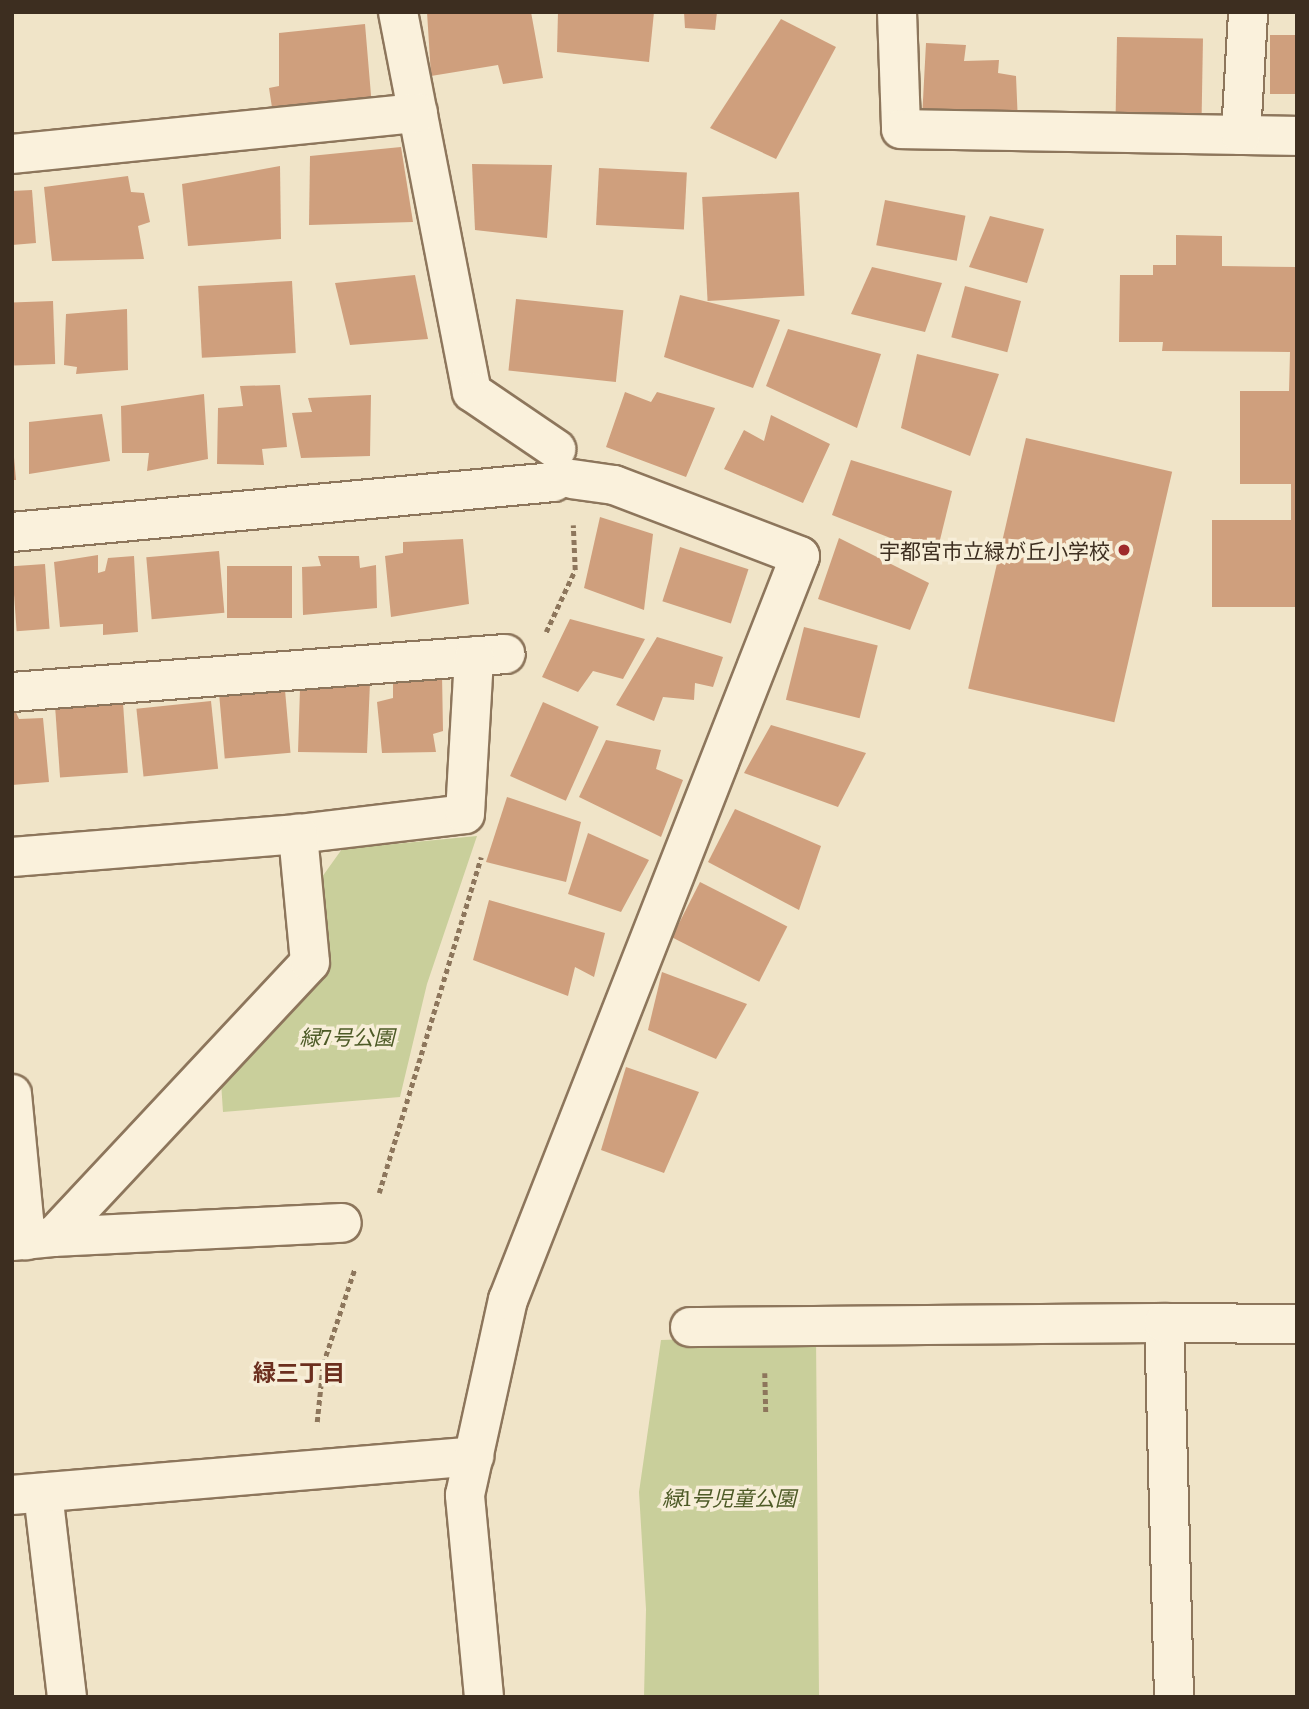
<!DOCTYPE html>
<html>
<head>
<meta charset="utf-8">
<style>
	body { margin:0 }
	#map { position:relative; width:1309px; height:1709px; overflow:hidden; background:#f0e4c8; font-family:Literata,"Noto Sans JP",serif }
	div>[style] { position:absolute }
	.green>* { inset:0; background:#c9cf9b }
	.building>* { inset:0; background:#cf9f7d; transform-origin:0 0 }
	.path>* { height:4.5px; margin-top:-2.25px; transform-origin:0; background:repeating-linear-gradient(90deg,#8d765c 0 5px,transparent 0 8.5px) }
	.roads { filter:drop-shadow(2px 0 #8d765c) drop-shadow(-2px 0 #8d765c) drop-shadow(0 2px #8d765c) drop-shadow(0 -2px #8d765c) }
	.minor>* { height:38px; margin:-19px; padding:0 19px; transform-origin:19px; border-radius:19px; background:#faf1dc }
	.dots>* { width:19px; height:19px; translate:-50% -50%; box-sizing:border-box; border:4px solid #f7eed8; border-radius:50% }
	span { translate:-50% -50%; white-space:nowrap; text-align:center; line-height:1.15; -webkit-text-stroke:7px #f7eed8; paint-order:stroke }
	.poi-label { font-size:21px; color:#3d2e20 }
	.right { translate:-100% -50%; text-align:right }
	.park-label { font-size:21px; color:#4d5a26; font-style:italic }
	.neighbourhood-label { font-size:23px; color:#6b2e1e; font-weight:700 }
	.frame { position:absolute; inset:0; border:14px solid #3d2e20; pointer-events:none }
</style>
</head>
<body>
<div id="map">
	<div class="green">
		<div style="clip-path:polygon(477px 836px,427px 984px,400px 1097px,223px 1112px,221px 1082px,326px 963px,322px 877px,342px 849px)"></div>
		<div style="clip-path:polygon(816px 1335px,819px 1697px,644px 1697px,646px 1609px,639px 1492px,661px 1340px)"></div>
	</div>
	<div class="building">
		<div style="clip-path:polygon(427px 12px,531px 12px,543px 78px,503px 84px,498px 65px,431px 76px)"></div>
		<div style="clip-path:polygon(558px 12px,654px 12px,649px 62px,557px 52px)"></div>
		<div style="clip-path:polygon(684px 12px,717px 12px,715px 30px,685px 28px)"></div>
		<div style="clip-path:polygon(781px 19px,836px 47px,776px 159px,710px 128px)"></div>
		<div style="clip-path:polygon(365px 24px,372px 107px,273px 114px,269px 88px,279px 86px,279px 33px)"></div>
		<div style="left:1297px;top:35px;width:59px;height:27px;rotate:90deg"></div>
		<div style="left:1117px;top:37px;width:86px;height:80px;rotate:1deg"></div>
		<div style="clip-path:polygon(926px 43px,966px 45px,964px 61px,999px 60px,998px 73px,1016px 76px,1018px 123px,922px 119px)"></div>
		<div style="clip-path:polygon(401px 147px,413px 222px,309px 225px,310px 156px)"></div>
		<div style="clip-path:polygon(472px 164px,552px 165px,547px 238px,475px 230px)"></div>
		<div style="clip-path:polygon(280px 166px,281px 239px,188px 246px,182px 184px)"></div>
		<div style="left:599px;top:168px;width:88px;height:57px;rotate:3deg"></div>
		<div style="clip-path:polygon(128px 176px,131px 192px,144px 193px,150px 222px,138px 226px,144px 259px,52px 261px,44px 187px)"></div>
		<div style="clip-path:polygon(32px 190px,36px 243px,12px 245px,12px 191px)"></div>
		<div style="left:799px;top:192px;width:104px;height:97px;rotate:87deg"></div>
		<div style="left:885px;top:200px;width:82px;height:46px;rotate:11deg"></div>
		<div style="clip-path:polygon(990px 216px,1044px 229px,1027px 283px,969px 267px)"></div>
		<div style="clip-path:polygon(1176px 235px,1222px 236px,1222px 266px,1297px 267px,1297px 607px,1212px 607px,1212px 520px,1291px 520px,1291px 484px,1240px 484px,1240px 391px,1289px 391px,1290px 352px,1162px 351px,1163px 342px,1119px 342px,1120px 275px,1153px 275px,1153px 265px,1176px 265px)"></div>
		<div style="clip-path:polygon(872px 267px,942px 283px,925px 332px,851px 314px)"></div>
		<div style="clip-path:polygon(415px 275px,428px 339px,350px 345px,335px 283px)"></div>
		<div style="left:292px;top:281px;width:72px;height:94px;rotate:87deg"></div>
		<div style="left:965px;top:286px;width:58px;height:53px;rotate:15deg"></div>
		<div style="clip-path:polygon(680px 295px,780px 320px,753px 388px,664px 357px)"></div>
		<div style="left:516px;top:299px;width:108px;height:72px;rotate:6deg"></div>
		<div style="left:53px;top:301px;width:63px;height:41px;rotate:88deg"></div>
		<div style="clip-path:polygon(127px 309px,128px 370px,76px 374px,77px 367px,64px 365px,66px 314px)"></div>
		<div style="clip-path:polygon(788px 329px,881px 354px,857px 428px,766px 386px)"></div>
		<div style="clip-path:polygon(917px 354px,999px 374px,970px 456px,901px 428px)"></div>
		<div style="clip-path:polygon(280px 385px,287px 447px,262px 449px,264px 465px,217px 464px,218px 408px,243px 406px,240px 386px)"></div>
		<div style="clip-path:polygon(625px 392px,651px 402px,657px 392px,715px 408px,686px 477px,606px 447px)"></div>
		<div style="clip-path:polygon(204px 394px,208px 459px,147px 471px,149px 453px,122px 453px,121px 406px)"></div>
		<div style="clip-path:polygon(371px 395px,370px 456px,301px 458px,292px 413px,312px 412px,308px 398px)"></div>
		<div style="clip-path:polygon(102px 414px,110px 461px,29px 474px,29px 422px)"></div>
		<div style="clip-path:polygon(771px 415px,830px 444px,803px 503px,724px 469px,744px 430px,764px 441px)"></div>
		<div style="clip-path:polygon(12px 435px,16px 480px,12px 480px)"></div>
		<div style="left:1026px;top:438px;width:150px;height:257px;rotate:13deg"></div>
		<div style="clip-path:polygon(851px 460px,952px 491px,936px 556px,832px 515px)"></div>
		<div style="clip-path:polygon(600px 517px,653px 534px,644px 610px,584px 588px)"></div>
		<div style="clip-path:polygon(839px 538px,929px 583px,910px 630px,818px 599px)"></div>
		<div style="clip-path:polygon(463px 539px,469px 604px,391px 617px,385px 556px,403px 553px,403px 542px)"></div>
		<div style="left:680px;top:547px;width:72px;height:57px;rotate:18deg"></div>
		<div style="left:219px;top:551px;width:62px;height:73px;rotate:85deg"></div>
		<div style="clip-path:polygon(98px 555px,98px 573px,105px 571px,108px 558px,134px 556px,138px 632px,103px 635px,103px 624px,60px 627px,54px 562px)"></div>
		<div style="clip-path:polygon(318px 556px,359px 556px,360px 568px,376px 565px,377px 608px,303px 615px,302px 567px,321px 566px)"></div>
		<div style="left:45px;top:564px;width:65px;height:33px;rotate:86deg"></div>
		<div style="left:227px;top:566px;width:65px;height:52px"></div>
		<div style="clip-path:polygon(570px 619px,645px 639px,623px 679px,593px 671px,578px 692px,542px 677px)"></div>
		<div style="left:804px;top:627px;width:76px;height:75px;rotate:14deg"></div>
		<div style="clip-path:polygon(657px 637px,723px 657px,713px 687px,695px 683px,694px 700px,663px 697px,654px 721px,616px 705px)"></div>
		<div style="clip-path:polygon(442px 674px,443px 731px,433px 734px,436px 752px,382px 753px,377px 702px,393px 698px,393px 681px)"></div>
		<div style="clip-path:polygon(370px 682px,367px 753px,298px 752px,300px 689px)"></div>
		<div style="left:285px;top:690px;width:63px;height:66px;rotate:85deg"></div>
		<div style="left:211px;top:701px;width:68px;height:75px;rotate:84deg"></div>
		<div style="left:543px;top:702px;width:61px;height:81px;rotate:24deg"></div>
		<div style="left:123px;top:703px;width:70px;height:68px;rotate:86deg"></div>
		<div style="clip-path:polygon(12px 704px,19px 719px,43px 718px,49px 782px,12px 785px)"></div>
		<div style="clip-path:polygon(771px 725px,866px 753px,838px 807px,744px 773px)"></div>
		<div style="clip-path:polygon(606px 740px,661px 750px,656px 769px,683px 780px,661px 837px,579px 797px)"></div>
		<div style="clip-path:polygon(507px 797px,581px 822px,566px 882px,486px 862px)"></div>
		<div style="clip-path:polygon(735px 809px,821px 846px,799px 910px,708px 862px)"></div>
		<div style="clip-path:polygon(588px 833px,649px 860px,621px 912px,568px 894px)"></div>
		<div style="left:700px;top:882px;width:98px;height:62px;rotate:27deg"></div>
		<div style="clip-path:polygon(489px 900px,605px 933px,594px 977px,575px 967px,568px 996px,473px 960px)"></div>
		<div style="clip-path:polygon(662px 972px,747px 1004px,716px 1059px,648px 1030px)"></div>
		<div style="clip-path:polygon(626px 1067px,699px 1092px,664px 1173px,601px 1150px)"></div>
	</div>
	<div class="path">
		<div style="left:546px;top:632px;width:68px;rotate:-64.9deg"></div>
		<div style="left:575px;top:570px;width:45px;rotate:-92.5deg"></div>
		<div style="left:379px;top:1193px;width:351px;rotate:-73.1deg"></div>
		<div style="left:765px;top:1373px;width:41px;rotate:88.6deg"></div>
		<div style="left:317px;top:1422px;width:58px;rotate:-84.1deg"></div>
		<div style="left:323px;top:1364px;width:101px;rotate:-71.6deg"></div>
	</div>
	<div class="roads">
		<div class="minor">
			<div style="left:398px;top:12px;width:387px;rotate:79deg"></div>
			<div style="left:472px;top:392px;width:102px;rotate:34.2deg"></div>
			<div style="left:897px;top:12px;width:117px;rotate:88deg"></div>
			<div style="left:901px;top:129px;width:396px;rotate:1deg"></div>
			<div style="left:1241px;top:135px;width:123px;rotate:-86.7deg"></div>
			<div style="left:12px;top:154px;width:408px;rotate:-5.8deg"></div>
			<div style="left:12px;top:532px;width:544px;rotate:-5.27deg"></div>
			<div style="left:12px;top:692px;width:495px;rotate:-4.4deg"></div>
			<div style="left:12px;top:857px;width:287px;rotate:-4.6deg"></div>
			<div style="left:298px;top:834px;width:168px;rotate:-6.8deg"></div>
			<div style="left:465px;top:814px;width:158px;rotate:-86.7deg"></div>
			<div style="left:12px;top:1094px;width:147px;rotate:84.5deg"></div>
			<div style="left:53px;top:1237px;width:289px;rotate:-2.8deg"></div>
			<div style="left:12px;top:1241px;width:41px;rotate:-5.6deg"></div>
			<div style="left:53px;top:1237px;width:376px;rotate:-46.9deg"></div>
			<div style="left:310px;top:962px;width:129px;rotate:-95.4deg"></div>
			<div style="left:690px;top:1327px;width:474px;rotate:-0.5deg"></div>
			<div style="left:43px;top:1493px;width:205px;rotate:83.3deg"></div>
			<div style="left:12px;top:1495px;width:464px;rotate:-4.8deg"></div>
			<div style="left:484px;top:1697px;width:203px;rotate:-95.4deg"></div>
			<div style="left:465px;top:1495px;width:200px;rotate:-77.6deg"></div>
			<div style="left:508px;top:1300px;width:799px;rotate:-68.57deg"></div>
			<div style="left:800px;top:556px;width:199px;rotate:-159.1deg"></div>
			<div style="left:614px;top:485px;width:42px;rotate:-171.9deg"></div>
			<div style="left:1174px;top:1697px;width:374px;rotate:-91.5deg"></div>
			<div style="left:1164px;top:1323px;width:133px;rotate:0.4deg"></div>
		</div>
	</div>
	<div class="dots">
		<div style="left:1124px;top:550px;background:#9e2a2b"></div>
	</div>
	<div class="poi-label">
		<span class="right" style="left:1110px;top:550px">宇都宮市立緑が丘小学校</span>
	</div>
	<div class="park-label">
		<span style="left:347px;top:1036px">緑7号公園</span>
		<span style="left:729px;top:1497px">緑1号児童公園</span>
	</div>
	<div class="neighbourhood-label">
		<span style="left:299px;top:1371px">緑三丁目</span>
	</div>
	<div class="frame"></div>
</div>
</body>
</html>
